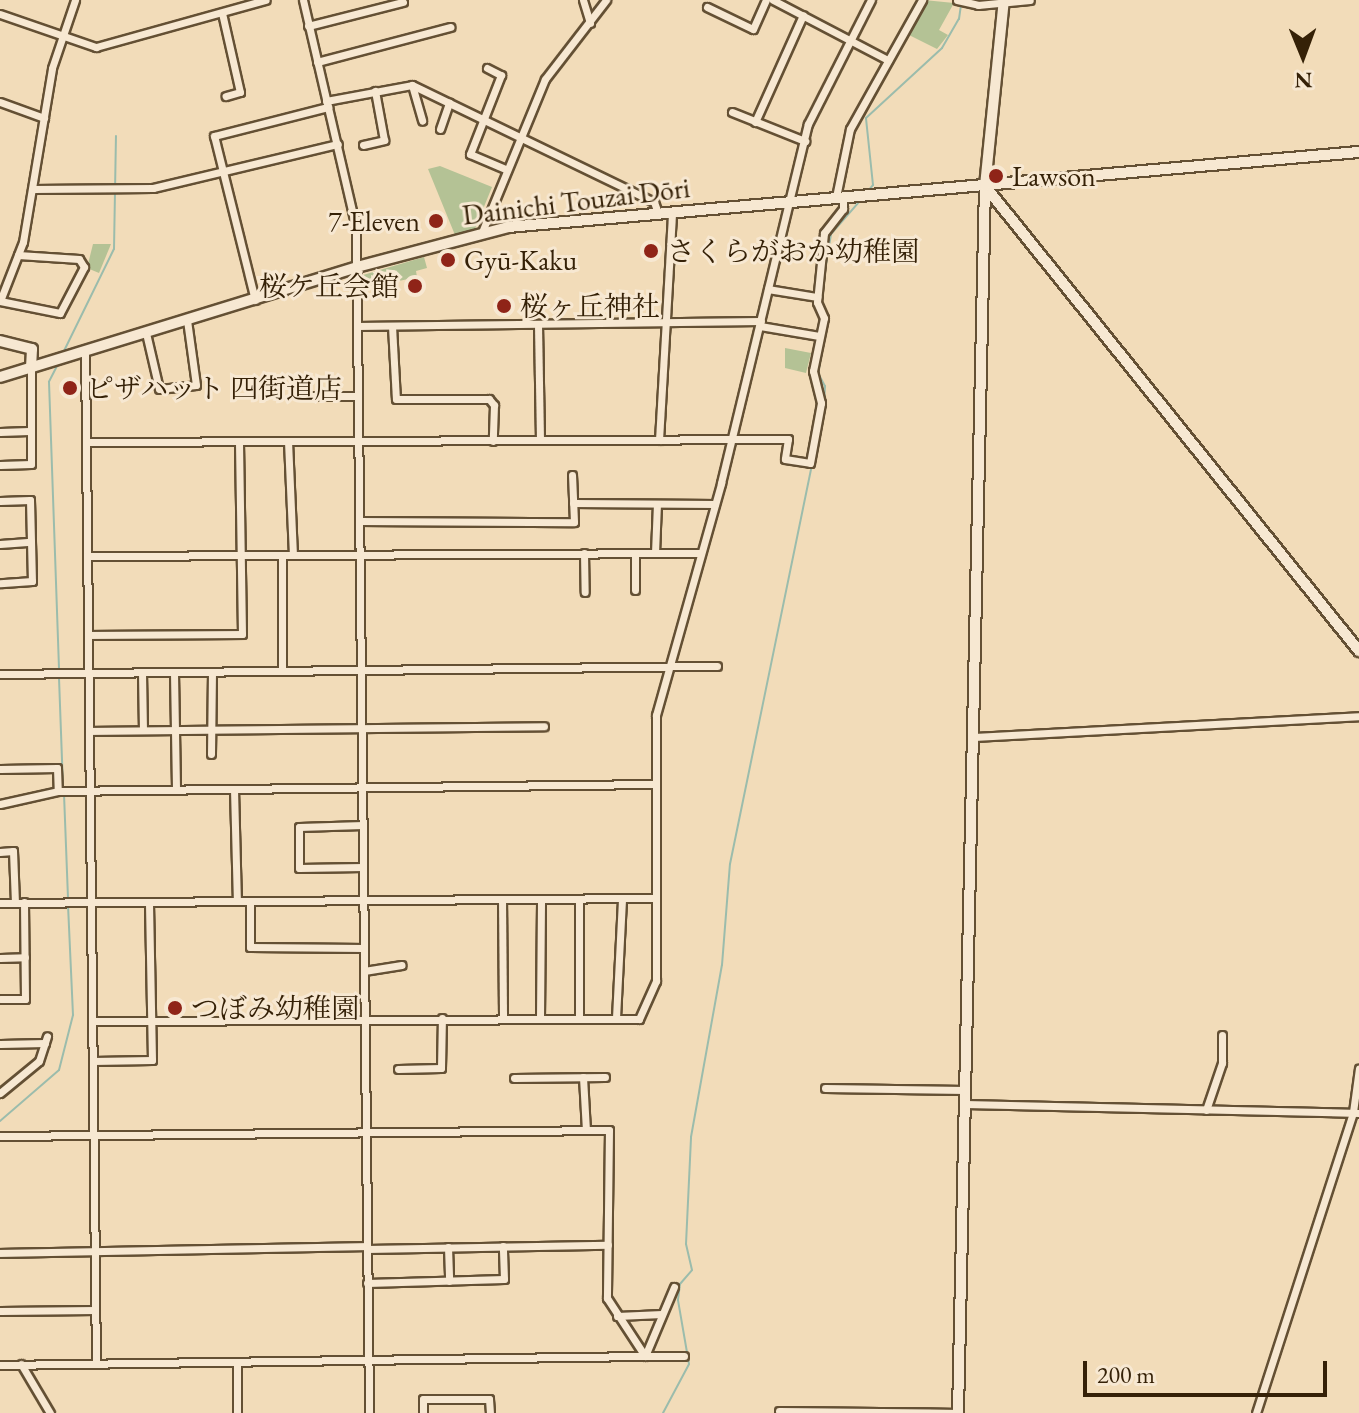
<!DOCTYPE html>
<html>
<head>
<meta charset="utf-8">
<style>
	body { margin:0 }
	#map { position:relative; width:1359px; height:1413px; overflow:hidden; background:#f2dcb9; font-family:"EB Garamond","Noto Serif JP",serif }
	div>[style] { position:absolute }
	.green>* { inset:0; background:#b4c295 }
	.stream>* { height:2px; margin:-1px; padding:0 1px; transform-origin:1px; border-radius:1px; background:#9bbcac }
	.roads { filter:drop-shadow(2px 0 #645034) drop-shadow(-2px 0 #645034) drop-shadow(0 2px #645034) drop-shadow(0 -2px #645034) }
	.street>* { height:7px; margin:-3.5px; padding:0 3.5px; transform-origin:3.5px; border-radius:3.5px; background:#f7e8d2 }
	.secondary>* { height:10px; margin:-5px; padding:0 5px; transform-origin:5px; border-radius:5px; background:#f7e8d2 }
	.dots>* { width:22px; height:22px; translate:-50% -50%; box-sizing:border-box; border:4px solid #f7e8d2; border-radius:50% }
	span { translate:-50% -50%; white-space:nowrap; text-align:center; line-height:1.15; -webkit-text-stroke:6px #f7e8d2; paint-order:stroke }
	.poi-label { font-size:28px; color:#352107 }
	.left { translate:0 -50%; text-align:left }
	.right { translate:-100% -50%; text-align:right }
	.street-label { font-size:28px; color:#352107 }
	.north { position:absolute; left:1263px; top:16px; width:80px; height:80px; -webkit-text-stroke:6px #f7e8d2; paint-order:stroke; rotate:179deg; font-size:22px; font-weight:700; line-height:32px; text-align:center; color:#352107 }
	.north::after { content:''; display:block; margin:auto; width:28px; height:36px; background:#352107; clip-path:polygon(50% 0,100% 100%,50% 72%,0 100%) }
	.scale { position:absolute; left:1083px; top:1361px; width:244px; height:36px; box-sizing:border-box; border:4px solid #352107; border-top:0; padding-left:10px; font-size:24px; line-height:28px; white-space:nowrap; color:#352107; -webkit-text-stroke:6px #f7e8d2; paint-order:stroke }
</style>
</head>
<body>
<div id="map">
	<div class="green">
		<div style="clip-path:polygon(924px 0,954px 3px,939px 30px,948px 35px,937px 49px,907px 34px)"></div>
		<div style="clip-path:polygon(440px 166px,492px 187px,475px 229px,455px 235px,428px 169px)"></div>
		<div style="clip-path:polygon(93px 244px,111px 244px,99px 273px,87px 268px)"></div>
		<div style="clip-path:polygon(424px 257px,427px 268px,416px 271px,417px 277px,363px 289px,363px 275px)"></div>
		<div style="clip-path:polygon(785px 348px,811px 353px,806px 373px,785px 368px)"></div>
	</div>
	<div class="stream">
		<div style="left:868px;top:191px;width:8px;rotate:-50deg"></div>
		<div style="left:873px;top:185px;width:67px;rotate:-96deg"></div>
		<div style="left:866px;top:118px;width:103px;rotate:-42.6deg"></div>
		<div style="left:942px;top:48px;width:34px;rotate:-60deg"></div>
		<div style="left:959px;top:19px;width:14px;rotate:-82deg"></div>
		<div style="left:827px;top:315px;width:17px;rotate:-115deg"></div>
		<div style="left:820px;top:300px;width:67px;rotate:-80.5deg"></div>
		<div style="left:831px;top:234px;width:43px;rotate:-48.8deg"></div>
		<div style="left:824px;top:337px;width:36px;rotate:99deg"></div>
		<div style="left:818px;top:373px;width:15px;rotate:62deg"></div>
		<div style="left:825px;top:386px;width:18px;rotate:93deg"></div>
		<div style="left:62px;top:355px;width:118px;rotate:-63.9deg"></div>
		<div style="left:114px;top:249px;width:113px;rotate:-89deg"></div>
		<div style="left:58px;top:364px;width:20px;rotate:117deg"></div>
		<div style="left:49px;top:382px;width:289px;rotate:88deg"></div>
		<div style="left:59px;top:678px;width:109px;rotate:87.9deg"></div>
		<div style="left:64px;top:794px;width:105px;rotate:87.8deg"></div>
		<div style="left:0;top:1121px;width:78px;rotate:-40.8deg"></div>
		<div style="left:59px;top:1070px;width:57px;rotate:-75.7deg"></div>
		<div style="left:73px;top:1015px;width:110px;rotate:-92.6deg"></div>
		<div style="left:663px;top:1413px;width:55px;rotate:-62deg"></div>
		<div style="left:689px;top:1364px;width:65px;rotate:-99.8deg"></div>
		<div style="left:678px;top:1300px;width:16px;rotate:-83deg"></div>
		<div style="left:680px;top:1284px;width:18px;rotate:-49deg"></div>
		<div style="left:692px;top:1270px;width:27px;rotate:-103deg"></div>
		<div style="left:686px;top:1244px;width:107px;rotate:-87.3deg"></div>
		<div style="left:691px;top:1137px;width:175px;rotate:-79.8deg"></div>
		<div style="left:722px;top:965px;width:101px;rotate:-85.5deg"></div>
		<div style="left:730px;top:864px;width:462px;rotate:-78.4deg"></div>
	</div>
	<div class="roads">
		<div class="street">
			<div style="left:303px;top:0;width:234px;rotate:76.9deg"></div>
			<div style="left:356px;top:228px;width:1185px;rotate:89.37deg"></div>
			<div style="left:583px;top:0;width:24px;rotate:73deg"></div>
			<div style="left:773px;top:0;width:130px;rotate:27.6deg"></div>
			<div style="left:957px;top:0;width:22px;rotate:13deg"></div>
			<div style="left:978px;top:5px;width:52px;rotate:-5.5deg"></div>
			<div style="left:707px;top:7px;width:51px;rotate:25.6deg"></div>
			<div style="left:753px;top:29px;width:32px;rotate:-66deg"></div>
			<div style="left:222px;top:13px;width:81px;rotate:77.2deg"></div>
			<div style="left:240px;top:92px;width:15px;rotate:164deg"></div>
			<div style="left:0;top:14px;width:102px;rotate:19deg"></div>
			<div style="left:96px;top:47px;width:176px;rotate:-15.5deg"></div>
			<div style="left:308px;top:26px;width:98px;rotate:-14.2deg"></div>
			<div style="left:317px;top:62px;width:138px;rotate:-14.7deg"></div>
			<div style="left:487px;top:68px;width:16px;rotate:27deg"></div>
			<div style="left:501px;top:75px;width:85px;rotate:111.4deg"></div>
			<div style="left:470px;top:154px;width:39px;rotate:23deg"></div>
			<div style="left:412px;top:85px;width:37px;rotate:74deg"></div>
			<div style="left:326px;top:101px;width:87px;rotate:-10.5deg"></div>
			<div style="left:412px;top:85px;width:269px;rotate:25.8deg"></div>
			<div style="left:654px;top:202px;width:12px;rotate:70deg"></div>
			<div style="left:0;top:102px;width:47px;rotate:20deg"></div>
			<div style="left:732px;top:112px;width:79px;rotate:21.7deg"></div>
			<div style="left:755px;top:122px;width:117px;rotate:-65.8deg"></div>
			<div style="left:440px;top:129px;width:28px;rotate:-71deg"></div>
			<div style="left:363px;top:145px;width:22px;rotate:-13deg"></div>
			<div style="left:384px;top:140px;width:50px;rotate:-100.4deg"></div>
			<div style="left:33px;top:189px;width:120px;rotate:-0.5deg"></div>
			<div style="left:153px;top:188px;width:190px;rotate:-13.4deg"></div>
			<div style="left:836px;top:197px;width:69px;rotate:-78.4deg"></div>
			<div style="left:850px;top:129px;width:148px;rotate:-60.8deg"></div>
			<div style="left:482px;top:232px;width:165px;rotate:-67.6deg"></div>
			<div style="left:545px;top:79px;width:100px;rotate:-52.3deg"></div>
			<div style="left:768px;top:289px;width:50px;rotate:9.3deg"></div>
			<div style="left:255px;top:300px;width:169px;rotate:-104deg"></div>
			<div style="left:214px;top:136px;width:118px;rotate:-14.3deg"></div>
			<div style="left:0;top:301px;width:63px;rotate:-68.7deg"></div>
			<div style="left:23px;top:242px;width:176px;rotate:-80.5deg"></div>
			<div style="left:52px;top:68px;width:72px;rotate:-71.3deg"></div>
			<div style="left:0;top:301px;width:61px;rotate:11.3deg"></div>
			<div style="left:60px;top:313px;width:52px;rotate:-62.4deg"></div>
			<div style="left:84px;top:267px;width:9px;rotate:-122deg"></div>
			<div style="left:79px;top:259px;width:61px;rotate:-176.2deg"></div>
			<div style="left:538px;top:325px;width:115px;rotate:89deg"></div>
			<div style="left:357px;top:326px;width:404px;rotate:-0.7deg"></div>
			<div style="left:392px;top:326px;width:73px;rotate:86.9deg"></div>
			<div style="left:396px;top:399px;width:93px"></div>
			<div style="left:489px;top:399px;width:8px;rotate:50deg"></div>
			<div style="left:494px;top:405px;width:36px;rotate:92deg"></div>
			<div style="left:760px;top:326px;width:60px;rotate:9.6deg"></div>
			<div style="left:146px;top:333px;width:57px;rotate:76.9deg"></div>
			<div style="left:159px;top:389px;width:37px;rotate:-6deg"></div>
			<div style="left:196px;top:385px;width:66px;rotate:-97.9deg"></div>
			<div style="left:85px;top:352px;width:1012px;rotate:89.38deg"></div>
			<div style="left:308px;top:396px;width:50px"></div>
			<div style="left:0;top:432px;width:29px;rotate:-2deg"></div>
			<div style="left:659px;top:440px;width:228px;rotate:-86.7deg"></div>
			<div style="left:288px;top:441px;width:114px;rotate:87.5deg"></div>
			<div style="left:86px;top:442px;width:702px;rotate:-0.24deg"></div>
			<div style="left:788px;top:439px;width:20px;rotate:99deg"></div>
			<div style="left:785px;top:459px;width:25px;rotate:9deg"></div>
			<div style="left:810px;top:463px;width:61px;rotate:-79.6deg"></div>
			<div style="left:821px;top:403px;width:33px;rotate:-104deg"></div>
			<div style="left:813px;top:371px;width:54px;rotate:-78.3deg"></div>
			<div style="left:824px;top:318px;width:17px;rotate:-114deg"></div>
			<div style="left:817px;top:302px;width:69px;rotate:-84.2deg"></div>
			<div style="left:824px;top:233px;width:31px;rotate:-52deg"></div>
			<div style="left:843px;top:209px;width:12px;rotate:-90deg"></div>
			<div style="left:0;top:465px;width:31px;rotate:-2deg"></div>
			<div style="left:31px;top:464px;width:97px;rotate:-90deg"></div>
			<div style="left:0;top:501px;width:30px;rotate:-2deg"></div>
			<div style="left:30px;top:500px;width:81px;rotate:88.6deg"></div>
			<div style="left:32px;top:581px;width:32px;rotate:176deg"></div>
			<div style="left:573px;top:503px;width:142px;rotate:0.4deg"></div>
			<div style="left:359px;top:521px;width:215px;rotate:0.3deg"></div>
			<div style="left:574px;top:522px;width:47px;rotate:-92.4deg"></div>
			<div style="left:0;top:544px;width:31px;rotate:-4deg"></div>
			<div style="left:584px;top:553px;width:39px;rotate:89deg"></div>
			<div style="left:655px;top:553px;width:49px;rotate:-87.7deg"></div>
			<div style="left:282px;top:555px;width:116px;rotate:90deg"></div>
			<div style="left:87px;top:556px;width:614px;rotate:-0.28deg"></div>
			<div style="left:635px;top:590px;width:37px;rotate:-90deg"></div>
			<div style="left:88px;top:635px;width:154px;rotate:-0.4deg"></div>
			<div style="left:242px;top:634px;width:192px;rotate:-90.9deg"></div>
			<div style="left:142px;top:673px;width:57px;rotate:89deg"></div>
			<div style="left:174px;top:673px;width:117px;rotate:89deg"></div>
			<div style="left:0;top:674px;width:717px;rotate:-0.64deg"></div>
			<div style="left:89px;top:731px;width:455px;rotate:-0.6deg"></div>
			<div style="left:973px;top:737px;width:387px;rotate:-3.1deg"></div>
			<div style="left:211px;top:754px;width:82px;rotate:-89.3deg"></div>
			<div style="left:0;top:769px;width:57px;rotate:-1deg"></div>
			<div style="left:57px;top:768px;width:23px;rotate:88deg"></div>
			<div style="left:234px;top:789px;width:112px;rotate:88.5deg"></div>
			<div style="left:0;top:804px;width:59px;rotate:-12.6deg"></div>
			<div style="left:58px;top:791px;width:597px;rotate:-0.67deg"></div>
			<div style="left:363px;top:825px;width:64px;rotate:178.2deg"></div>
			<div style="left:299px;top:827px;width:41px;rotate:90deg"></div>
			<div style="left:299px;top:868px;width:64px;rotate:-0.9deg"></div>
			<div style="left:0;top:852px;width:13px;rotate:-4deg"></div>
			<div style="left:13px;top:851px;width:52px;rotate:87.8deg"></div>
			<div style="left:502px;top:899px;width:119px;rotate:89.5deg"></div>
			<div style="left:250px;top:901px;width:46px;rotate:90deg"></div>
			<div style="left:250px;top:947px;width:114px;rotate:0.5deg"></div>
			<div style="left:0;top:903px;width:655px;rotate:-0.44deg"></div>
			<div style="left:0;top:958px;width:25px;rotate:-2deg"></div>
			<div style="left:364px;top:971px;width:38px;rotate:-9deg"></div>
			<div style="left:0;top:999px;width:25px"></div>
			<div style="left:25px;top:999px;width:97px;rotate:-90.6deg"></div>
			<div style="left:540px;top:1018px;width:119px;rotate:-89.5deg"></div>
			<div style="left:579px;top:1018px;width:119px;rotate:-90deg"></div>
			<div style="left:616px;top:1018px;width:119px;rotate:-87.1deg"></div>
			<div style="left:92px;top:1021px;width:547px;rotate:-0.21deg"></div>
			<div style="left:639px;top:1019px;width:42px;rotate:-65.9deg"></div>
			<div style="left:656px;top:981px;width:266px;rotate:-90deg"></div>
			<div style="left:656px;top:715px;width:241px;rotate:-74.3deg"></div>
			<div style="left:721px;top:483px;width:369px;rotate:-76.4deg"></div>
			<div style="left:808px;top:124px;width:139px;rotate:-63.1deg"></div>
			<div style="left:0;top:1044px;width:45px;rotate:-1.3deg"></div>
			<div style="left:93px;top:1061px;width:59px;rotate:-1deg"></div>
			<div style="left:152px;top:1060px;width:158px;rotate:-91.1deg"></div>
			<div style="left:398px;top:1069px;width:43px;rotate:-1.3deg"></div>
			<div style="left:441px;top:1068px;width:50px;rotate:-88.9deg"></div>
			<div style="left:583px;top:1077px;width:53px;rotate:86.8deg"></div>
			<div style="left:514px;top:1078px;width:91px;rotate:-0.6deg"></div>
			<div style="left:825px;top:1088px;width:140px;rotate:0.8deg"></div>
			<div style="left:0;top:1093px;width:50px;rotate:-39.4deg"></div>
			<div style="left:39px;top:1061px;width:26px;rotate:-72deg"></div>
			<div style="left:965px;top:1104px;width:394px;rotate:1.3deg"></div>
			<div style="left:1206px;top:1110px;width:50px;rotate:-71.2deg"></div>
			<div style="left:1222px;top:1063px;width:28px;rotate:-90deg"></div>
			<div style="left:0;top:1136px;width:609px;rotate:-0.56deg"></div>
			<div style="left:609px;top:1130px;width:168px;rotate:90.7deg"></div>
			<div style="left:607px;top:1298px;width:69px;rotate:56.8deg"></div>
			<div style="left:448px;top:1247px;width:34px;rotate:88deg"></div>
			<div style="left:367px;top:1249px;width:241px;rotate:-1deg"></div>
			<div style="left:0;top:1253px;width:367px;rotate:-1.1deg"></div>
			<div style="left:367px;top:1283px;width:137px;rotate:-1.7deg"></div>
			<div style="left:504px;top:1279px;width:33px;rotate:-92deg"></div>
			<div style="left:674px;top:1287px;width:75px;rotate:112.8deg"></div>
			<div style="left:645px;top:1356px;width:39px"></div>
			<div style="left:0;top:1311px;width:95px;rotate:-0.6deg"></div>
			<div style="left:617px;top:1316px;width:45px;rotate:-2.5deg"></div>
			<div style="left:237px;top:1363px;width:50px;rotate:90deg"></div>
			<div style="left:21px;top:1364px;width:57px;rotate:59.4deg"></div>
			<div style="left:0;top:1365px;width:645px;rotate:-0.8deg"></div>
			<div style="left:779px;top:1411px;width:180px;rotate:0.6deg"></div>
			<div style="left:423px;top:1413px;width:14px;rotate:-90deg"></div>
			<div style="left:423px;top:1399px;width:66px"></div>
			<div style="left:489px;top:1399px;width:14px;rotate:86deg"></div>
			<div style="left:1256px;top:1413px;width:316px;rotate:-72.1deg"></div>
			<div style="left:1353px;top:1112px;width:44px;rotate:-82.2deg"></div>
		</div>
		<div class="secondary">
			<div style="left:985px;top:186px;width:597px;rotate:51.19deg"></div>
			<div style="left:0;top:341px;width:33px;rotate:14deg"></div>
			<div style="left:32px;top:349px;width:18px;rotate:93deg"></div>
			<div style="left:0;top:377px;width:374px;rotate:-17.1deg"></div>
			<div style="left:357px;top:267px;width:156px;rotate:-14.8deg"></div>
			<div style="left:508px;top:227px;width:854px;rotate:-5.04deg"></div>
			<div style="left:958px;top:1413px;width:1227px;rotate:-88.74deg"></div>
			<div style="left:985px;top:186px;width:187px;rotate:-84.2deg"></div>
		</div>
	</div>
	<div class="dots">
		<div style="left:996px;top:176px;background:#8f2418"></div>
		<div style="left:436px;top:221px;background:#8f2418"></div>
		<div style="left:651px;top:251px;background:#8f2418"></div>
		<div style="left:448px;top:260px;background:#8f2418"></div>
		<div style="left:415px;top:286px;background:#8f2418"></div>
		<div style="left:504px;top:306px;background:#8f2418"></div>
		<div style="left:70px;top:388px;background:#8f2418"></div>
		<div style="left:175px;top:1008px;background:#8f2418"></div>
	</div>
	<div class="poi-label">
		<span class="left" style="left:1012px;top:176px">Lawson</span>
		<span class="right" style="left:420px;top:221px">7-Eleven</span>
		<span class="left" style="left:667px;top:251px">さくらがおか幼稚園</span>
		<span class="left" style="left:464px;top:260px">Gyū-Kaku</span>
		<span class="right" style="left:399px;top:286px">桜ケ丘会館</span>
		<span class="left" style="left:520px;top:306px">桜ヶ丘神社</span>
		<span class="left" style="left:86px;top:388px">ピザハット 四街道店</span>
		<span class="left" style="left:191px;top:1008px">つぼみ幼稚園</span>
	</div>
	<div class="street-label">
		<span style="left:576px;top:201px;rotate:-7deg">Dainichi Touzai Dōri</span>
	</div>
	<div class="north">N</div>
	<div class="scale">200 m</div>
</div>
</body>
</html>
